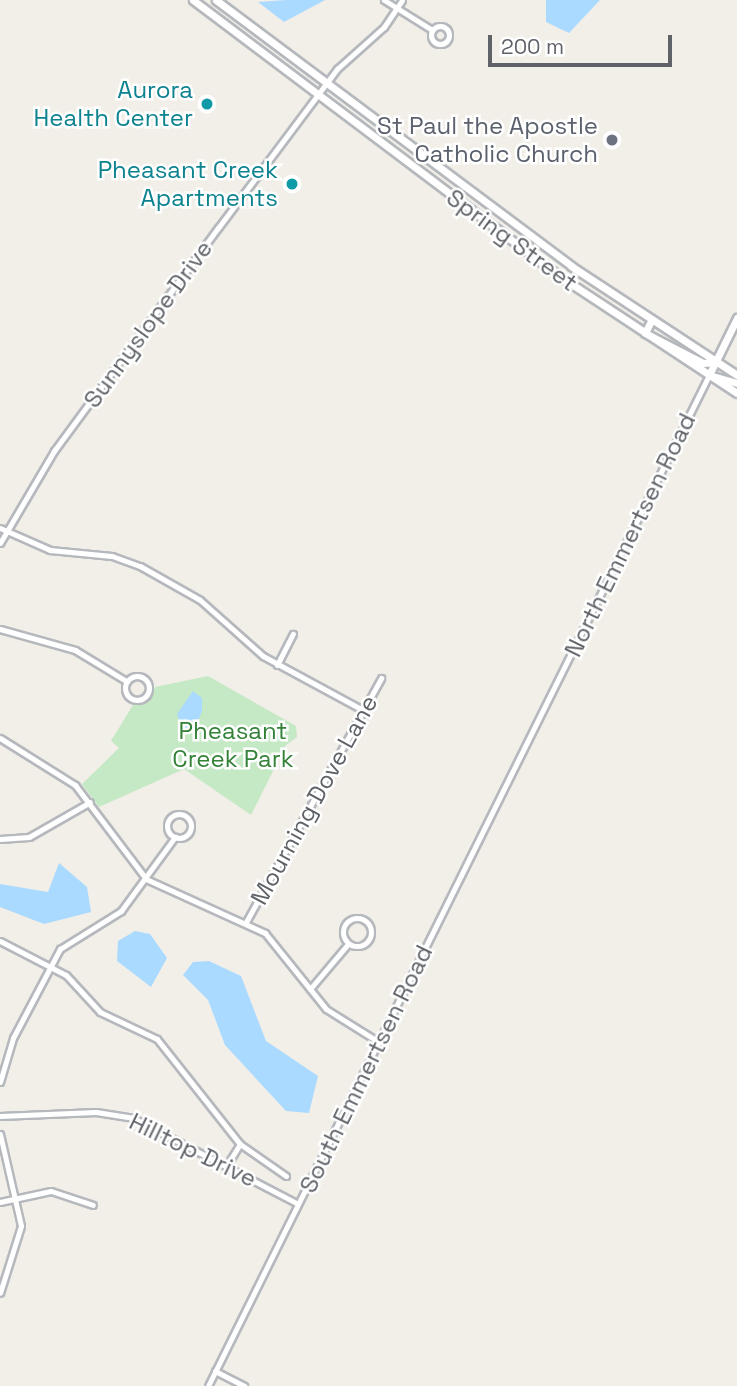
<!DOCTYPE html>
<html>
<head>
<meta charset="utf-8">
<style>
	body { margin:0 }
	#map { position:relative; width:737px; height:1386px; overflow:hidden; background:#f1efe8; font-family:"Space Grotesk",sans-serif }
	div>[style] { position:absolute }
	.green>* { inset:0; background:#c5e8c5 }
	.water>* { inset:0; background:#aadaff }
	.roads { filter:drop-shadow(2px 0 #b5b8bc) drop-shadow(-2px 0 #b5b8bc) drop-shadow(0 2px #b5b8bc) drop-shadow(0 -2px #b5b8bc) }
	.street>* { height:5px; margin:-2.5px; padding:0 2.5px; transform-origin:2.5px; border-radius:2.5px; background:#fff }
	.street>.ring { margin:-2.5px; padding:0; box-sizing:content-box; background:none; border:5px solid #fff; border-radius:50% }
	.secondary>* { height:7px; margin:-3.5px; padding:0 3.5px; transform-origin:3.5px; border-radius:3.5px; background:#fff }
	.dots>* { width:19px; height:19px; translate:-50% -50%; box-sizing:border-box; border:4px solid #fff; border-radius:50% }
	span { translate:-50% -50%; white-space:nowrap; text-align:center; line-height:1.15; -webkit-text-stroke:5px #fff; paint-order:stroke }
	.culture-label { font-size:24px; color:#0d838f }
	.right { translate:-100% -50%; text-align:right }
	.worship-label { font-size:24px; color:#5b616d }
	.street-label { font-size:24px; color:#5f6368 }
	.park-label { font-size:24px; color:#348238 }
	.scale { position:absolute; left:488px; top:35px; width:184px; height:32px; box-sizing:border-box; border:4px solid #5f6368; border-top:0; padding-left:9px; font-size:21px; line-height:24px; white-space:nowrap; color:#5f6368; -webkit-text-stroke:5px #fff; paint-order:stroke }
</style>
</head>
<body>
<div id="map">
	<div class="green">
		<div style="clip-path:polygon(208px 676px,296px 726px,297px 737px,286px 745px,251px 815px,184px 769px,99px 807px,82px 784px,119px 748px,111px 741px,133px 705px,147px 703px,155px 687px)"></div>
	</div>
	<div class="water">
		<div style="clip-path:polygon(286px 0,325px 0,284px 22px,258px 2px)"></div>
		<div style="clip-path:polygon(546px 0,600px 0,569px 33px,546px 22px)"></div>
		<div style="clip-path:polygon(193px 691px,202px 698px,202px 711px,196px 726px,184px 733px,177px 714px)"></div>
		<div style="clip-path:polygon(59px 863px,87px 887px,91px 912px,44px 924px,0 907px,0 884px,48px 892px)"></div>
		<div style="clip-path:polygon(135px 931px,150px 934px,167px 958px,151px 987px,117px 961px,118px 941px)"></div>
		<div style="clip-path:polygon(209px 961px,241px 976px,266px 1041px,318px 1076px,309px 1113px,286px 1111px,225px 1045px,208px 1000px,183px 975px,193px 962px)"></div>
	</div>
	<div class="roads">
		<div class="street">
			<div style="left:384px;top:0;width:57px;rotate:32deg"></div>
			<div class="ring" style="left:431px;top:26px;width:13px;height:13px"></div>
			<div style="left:0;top:528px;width:55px;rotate:23.7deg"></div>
			<div style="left:50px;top:550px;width:62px;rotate:5.5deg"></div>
			<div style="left:112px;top:556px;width:30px;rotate:20deg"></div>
			<div style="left:140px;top:566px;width:69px;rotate:29.5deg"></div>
			<div style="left:200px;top:600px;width:84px;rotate:41.6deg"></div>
			<div style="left:263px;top:656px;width:114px;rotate:28.4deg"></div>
			<div style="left:0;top:543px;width:107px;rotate:-59.6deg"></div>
			<div style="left:54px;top:451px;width:277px;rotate:-53.7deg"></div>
			<div style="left:218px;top:228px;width:199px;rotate:-53.2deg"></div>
			<div style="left:337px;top:69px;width:63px;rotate:-41.8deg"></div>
			<div style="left:384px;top:27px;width:32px;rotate:-56deg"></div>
			<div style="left:0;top:629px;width:78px;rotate:15.6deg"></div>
			<div style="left:75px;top:650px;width:60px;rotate:31.3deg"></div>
			<div style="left:277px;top:665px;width:35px;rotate:-63deg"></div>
			<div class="ring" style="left:125px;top:676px;width:19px;height:19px"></div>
			<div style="left:0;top:738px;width:89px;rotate:32.1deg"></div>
			<div style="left:75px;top:785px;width:118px;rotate:52.9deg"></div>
			<div style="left:146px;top:879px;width:131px;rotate:24.4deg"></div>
			<div style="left:265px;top:933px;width:97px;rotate:51.2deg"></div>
			<div style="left:326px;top:1009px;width:62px;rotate:31.9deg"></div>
			<div class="ring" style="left:167px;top:814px;width:19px;height:19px"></div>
			<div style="left:0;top:839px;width:29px;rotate:-4deg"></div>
			<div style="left:29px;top:837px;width:70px;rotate:-29.8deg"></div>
			<div class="ring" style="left:343px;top:918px;width:23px;height:23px"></div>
			<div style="left:246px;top:922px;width:279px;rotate:-61deg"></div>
			<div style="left:0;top:941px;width:74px;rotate:27.3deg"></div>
			<div style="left:66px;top:975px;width:50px;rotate:47.4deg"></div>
			<div style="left:100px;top:1012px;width:63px;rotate:25.3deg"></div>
			<div style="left:157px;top:1039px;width:134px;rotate:51.7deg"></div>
			<div style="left:240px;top:1144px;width:25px;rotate:122deg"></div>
			<div style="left:310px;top:989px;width:59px;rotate:-49.8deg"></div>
			<div style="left:0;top:1082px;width:46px;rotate:-73.5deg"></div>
			<div style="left:13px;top:1038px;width:101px;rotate:-62.2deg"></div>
			<div style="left:60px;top:949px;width:72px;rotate:-31.9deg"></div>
			<div style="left:121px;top:911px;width:92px;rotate:-53.9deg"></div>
			<div style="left:0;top:1116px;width:96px;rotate:-2.4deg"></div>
			<div style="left:96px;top:1112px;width:37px;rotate:9deg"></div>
			<div style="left:133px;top:1118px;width:186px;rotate:27.5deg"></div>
			<div style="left:0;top:1134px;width:94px;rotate:77.1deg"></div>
			<div style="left:21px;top:1226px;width:70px;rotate:107.4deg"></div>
			<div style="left:240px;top:1144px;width:56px;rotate:34.8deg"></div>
			<div style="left:0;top:1202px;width:52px;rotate:-12.2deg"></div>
			<div style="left:51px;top:1191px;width:44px;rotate:18.4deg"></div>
			<div style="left:215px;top:1371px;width:33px;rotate:27deg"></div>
			<div style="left:208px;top:1386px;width:1128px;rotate:-63.64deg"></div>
		</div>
		<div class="secondary">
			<div style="left:193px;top:0;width:457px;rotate:37deg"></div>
			<div style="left:558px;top:275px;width:214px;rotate:33.4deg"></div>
			<div style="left:216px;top:0;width:444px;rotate:36.8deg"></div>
			<div style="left:571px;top:266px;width:199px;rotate:33.3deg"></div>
			<div style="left:651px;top:321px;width:13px;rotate:117deg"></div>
			<div style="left:645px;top:333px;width:65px;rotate:27.3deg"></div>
			<div style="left:703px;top:363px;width:13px;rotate:-4deg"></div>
			<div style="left:709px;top:375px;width:64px;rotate:-63.8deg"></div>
			<div style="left:709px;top:375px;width:29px;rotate:16deg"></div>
		</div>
	</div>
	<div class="dots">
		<div style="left:207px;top:104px;background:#0f9aa8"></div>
		<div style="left:612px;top:140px;background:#6b7280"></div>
		<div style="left:292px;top:184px;background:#0f9aa8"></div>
	</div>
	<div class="culture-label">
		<span class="right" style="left:193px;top:104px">Aurora<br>Health Center</span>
		<span class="right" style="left:278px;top:184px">Pheasant Creek<br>Apartments</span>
	</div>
	<div class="worship-label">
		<span class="right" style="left:598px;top:140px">St Paul the Apostle<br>Catholic Church</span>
	</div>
	<div class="street-label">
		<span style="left:512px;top:240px;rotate:36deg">Spring Street</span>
		<span style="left:148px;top:324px;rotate:-54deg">Sunnyslope Drive</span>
		<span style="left:630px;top:535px;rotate:-64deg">North Emmertsen Road</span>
		<span style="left:314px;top:800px;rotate:-61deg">Mourning Dove Lane</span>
		<span style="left:366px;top:1069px;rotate:-64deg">South Emmertsen Road</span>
		<span style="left:193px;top:1150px;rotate:26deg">Hilltop Drive</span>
	</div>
	<div class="park-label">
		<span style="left:233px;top:745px">Pheasant<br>Creek Park</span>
	</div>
	<div class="scale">200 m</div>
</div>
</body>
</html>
